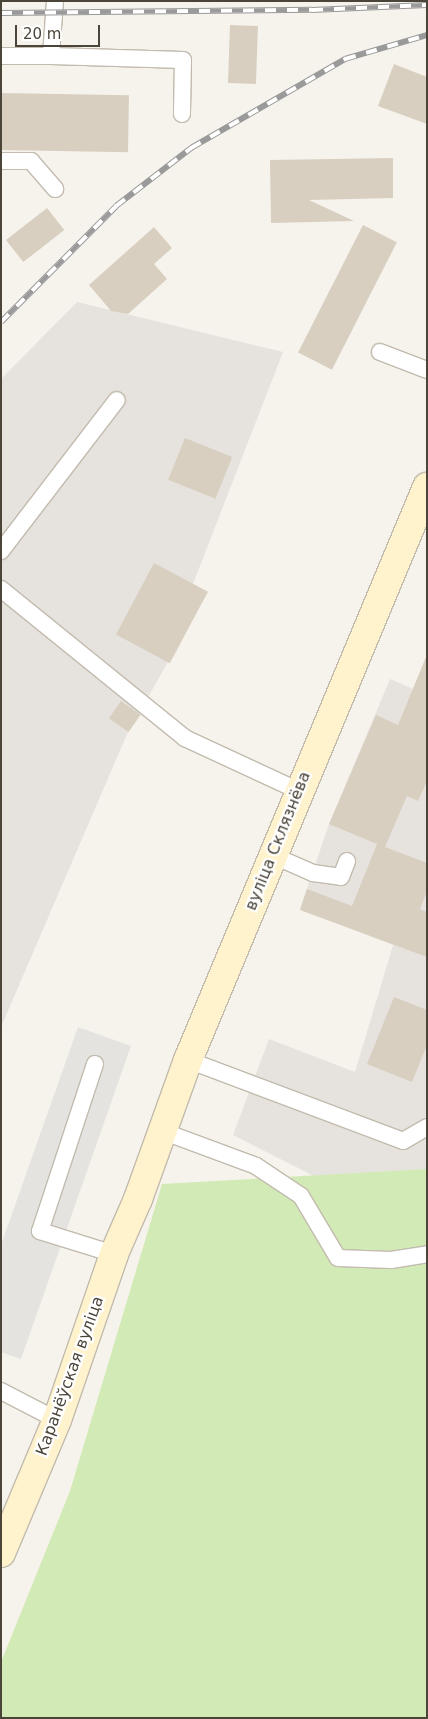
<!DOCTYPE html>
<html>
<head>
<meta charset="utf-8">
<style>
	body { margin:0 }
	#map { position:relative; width:428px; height:1719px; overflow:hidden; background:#f6f3ec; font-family:"DejaVu Sans",sans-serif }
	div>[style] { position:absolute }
	.industrial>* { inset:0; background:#e6e2dd }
	.green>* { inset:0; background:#d2eab5 }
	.parking>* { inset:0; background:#e5e3e0 }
	.building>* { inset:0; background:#d8cfc1; transform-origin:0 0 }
	.roads { filter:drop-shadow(1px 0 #c2bbae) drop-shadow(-1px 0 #c2bbae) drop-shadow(0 1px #c2bbae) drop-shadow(0 -1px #c2bbae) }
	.service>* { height:16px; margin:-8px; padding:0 8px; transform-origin:8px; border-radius:8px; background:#fff }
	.secondary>* { height:28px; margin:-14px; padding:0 14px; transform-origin:14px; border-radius:14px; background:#fff3cd }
	.rail>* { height:5.5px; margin-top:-2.75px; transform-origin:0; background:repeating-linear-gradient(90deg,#fff 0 11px,#9a9a9a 0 22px); box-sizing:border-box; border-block:1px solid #9a9a9a }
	span { translate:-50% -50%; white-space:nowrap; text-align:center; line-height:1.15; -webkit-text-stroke:4.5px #fff; paint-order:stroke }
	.street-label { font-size:16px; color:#4b4439 }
	.frame { position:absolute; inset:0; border:2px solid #4b4439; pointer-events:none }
	.scale { position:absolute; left:15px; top:25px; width:85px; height:22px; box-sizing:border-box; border:2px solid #4b4439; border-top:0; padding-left:6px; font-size:15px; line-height:18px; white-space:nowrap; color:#4b4439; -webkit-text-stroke:4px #fff; paint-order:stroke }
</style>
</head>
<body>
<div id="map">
	<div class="industrial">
		<div style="clip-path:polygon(77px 302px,283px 352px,193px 584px,208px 592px,128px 732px,1px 1027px,1px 379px)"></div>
		<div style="clip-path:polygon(427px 656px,427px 1169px,314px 1176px,233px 1135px,269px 1039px,355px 1072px,393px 945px,300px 909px,329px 824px,390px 679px,413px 689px)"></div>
	</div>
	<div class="green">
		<div style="clip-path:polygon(427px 1169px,427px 1718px,1px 1718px,1px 1662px,70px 1491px,162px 1184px)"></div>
	</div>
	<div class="parking">
		<div style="clip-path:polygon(78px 1027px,131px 1046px,21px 1359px,1px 1352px,1px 1245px)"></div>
	</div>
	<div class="building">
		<div style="left:230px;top:25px;width:28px;height:58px;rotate:2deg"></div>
		<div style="clip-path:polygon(394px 64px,427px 77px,427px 124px,378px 106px)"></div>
		<div style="left:1px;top:93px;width:128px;height:57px;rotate:1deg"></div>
		<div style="clip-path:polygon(393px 158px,393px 198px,309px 200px,354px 221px,271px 223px,270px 160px)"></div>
		<div style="left:47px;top:208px;width:28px;height:52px;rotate:52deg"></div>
		<div style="left:363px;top:225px;width:38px;height:143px;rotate:27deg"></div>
		<div style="clip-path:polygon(154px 227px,172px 248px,154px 264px,167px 279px,128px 314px,111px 311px,89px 285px)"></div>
		<div style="left:185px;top:438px;width:51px;height:45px;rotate:22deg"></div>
		<div style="left:154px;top:563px;width:61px;height:81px;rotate:28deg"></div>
		<div style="clip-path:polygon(426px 657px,427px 781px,418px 801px,407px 796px,385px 847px,427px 863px,427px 891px,420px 909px,427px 912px,427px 957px,300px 910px,307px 889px,352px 906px,377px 844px,329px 824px,376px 715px,398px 725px)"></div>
		<div style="left:121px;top:701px;width:24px;height:21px;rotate:35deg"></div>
		<div style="clip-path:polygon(394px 997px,427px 1010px,427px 1045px,412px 1082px,367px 1064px)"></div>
	</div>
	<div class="roads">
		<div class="service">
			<div style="left:55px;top:1px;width:55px;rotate:94.2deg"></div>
			<div style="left:51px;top:56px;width:132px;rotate:1.7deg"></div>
			<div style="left:183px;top:60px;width:54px;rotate:91.1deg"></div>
			<div style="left:1px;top:56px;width:50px"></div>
			<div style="left:1px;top:161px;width:30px"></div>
			<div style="left:31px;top:161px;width:37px;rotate:49deg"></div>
			<div style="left:380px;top:352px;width:50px;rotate:21deg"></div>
			<div style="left:1px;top:551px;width:190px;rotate:-52.5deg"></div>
			<div style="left:1px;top:589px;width:237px;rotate:39deg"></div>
			<div style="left:185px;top:738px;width:126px;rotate:24.9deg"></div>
			<div style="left:272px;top:855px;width:45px;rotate:23.7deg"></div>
			<div style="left:313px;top:873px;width:28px;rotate:8deg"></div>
			<div style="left:341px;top:877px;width:17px;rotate:-69deg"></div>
			<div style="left:188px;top:1060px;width:230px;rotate:20.6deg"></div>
			<div style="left:403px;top:1141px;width:28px;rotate:-30deg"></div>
			<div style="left:95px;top:1064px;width:176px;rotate:108.2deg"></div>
			<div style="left:40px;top:1231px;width:77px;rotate:17.3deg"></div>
			<div style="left:162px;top:1131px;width:100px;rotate:20.4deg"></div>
			<div style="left:256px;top:1166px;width:54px;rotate:33.7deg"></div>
			<div style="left:301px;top:1196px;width:72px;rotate:59.2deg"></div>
			<div style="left:338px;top:1258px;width:53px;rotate:2.2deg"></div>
			<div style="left:391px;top:1260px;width:36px;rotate:-9deg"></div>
			<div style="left:1px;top:1391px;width:63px;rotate:27.4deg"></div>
		</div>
		<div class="secondary">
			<div style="left:1px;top:1553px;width:144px;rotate:-67.2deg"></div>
			<div style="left:57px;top:1420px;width:176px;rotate:-71deg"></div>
			<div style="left:114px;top:1254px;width:60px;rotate:-66.4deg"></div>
			<div style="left:138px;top:1199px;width:148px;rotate:-70.2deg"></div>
			<div style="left:188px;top:1060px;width:621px;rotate:-67.36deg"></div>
		</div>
	</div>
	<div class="rail">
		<div style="left:1px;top:13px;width:311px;rotate:-0.6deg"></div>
		<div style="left:312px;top:10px;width:115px;rotate:-2.5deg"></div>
		<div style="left:1px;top:322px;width:163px;rotate:-45.2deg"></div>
		<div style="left:116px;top:206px;width:95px;rotate:-37.7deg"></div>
		<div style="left:191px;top:148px;width:178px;rotate:-30deg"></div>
		<div style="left:345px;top:59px;width:85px;rotate:-16.3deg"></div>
	</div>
	<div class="street-label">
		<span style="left:278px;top:841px;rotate:-68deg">вуліца Склязнёва</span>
		<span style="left:70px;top:1376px;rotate:-70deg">Каранёўская вуліца</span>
	</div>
	<div class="frame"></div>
	<div class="scale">20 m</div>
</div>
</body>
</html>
